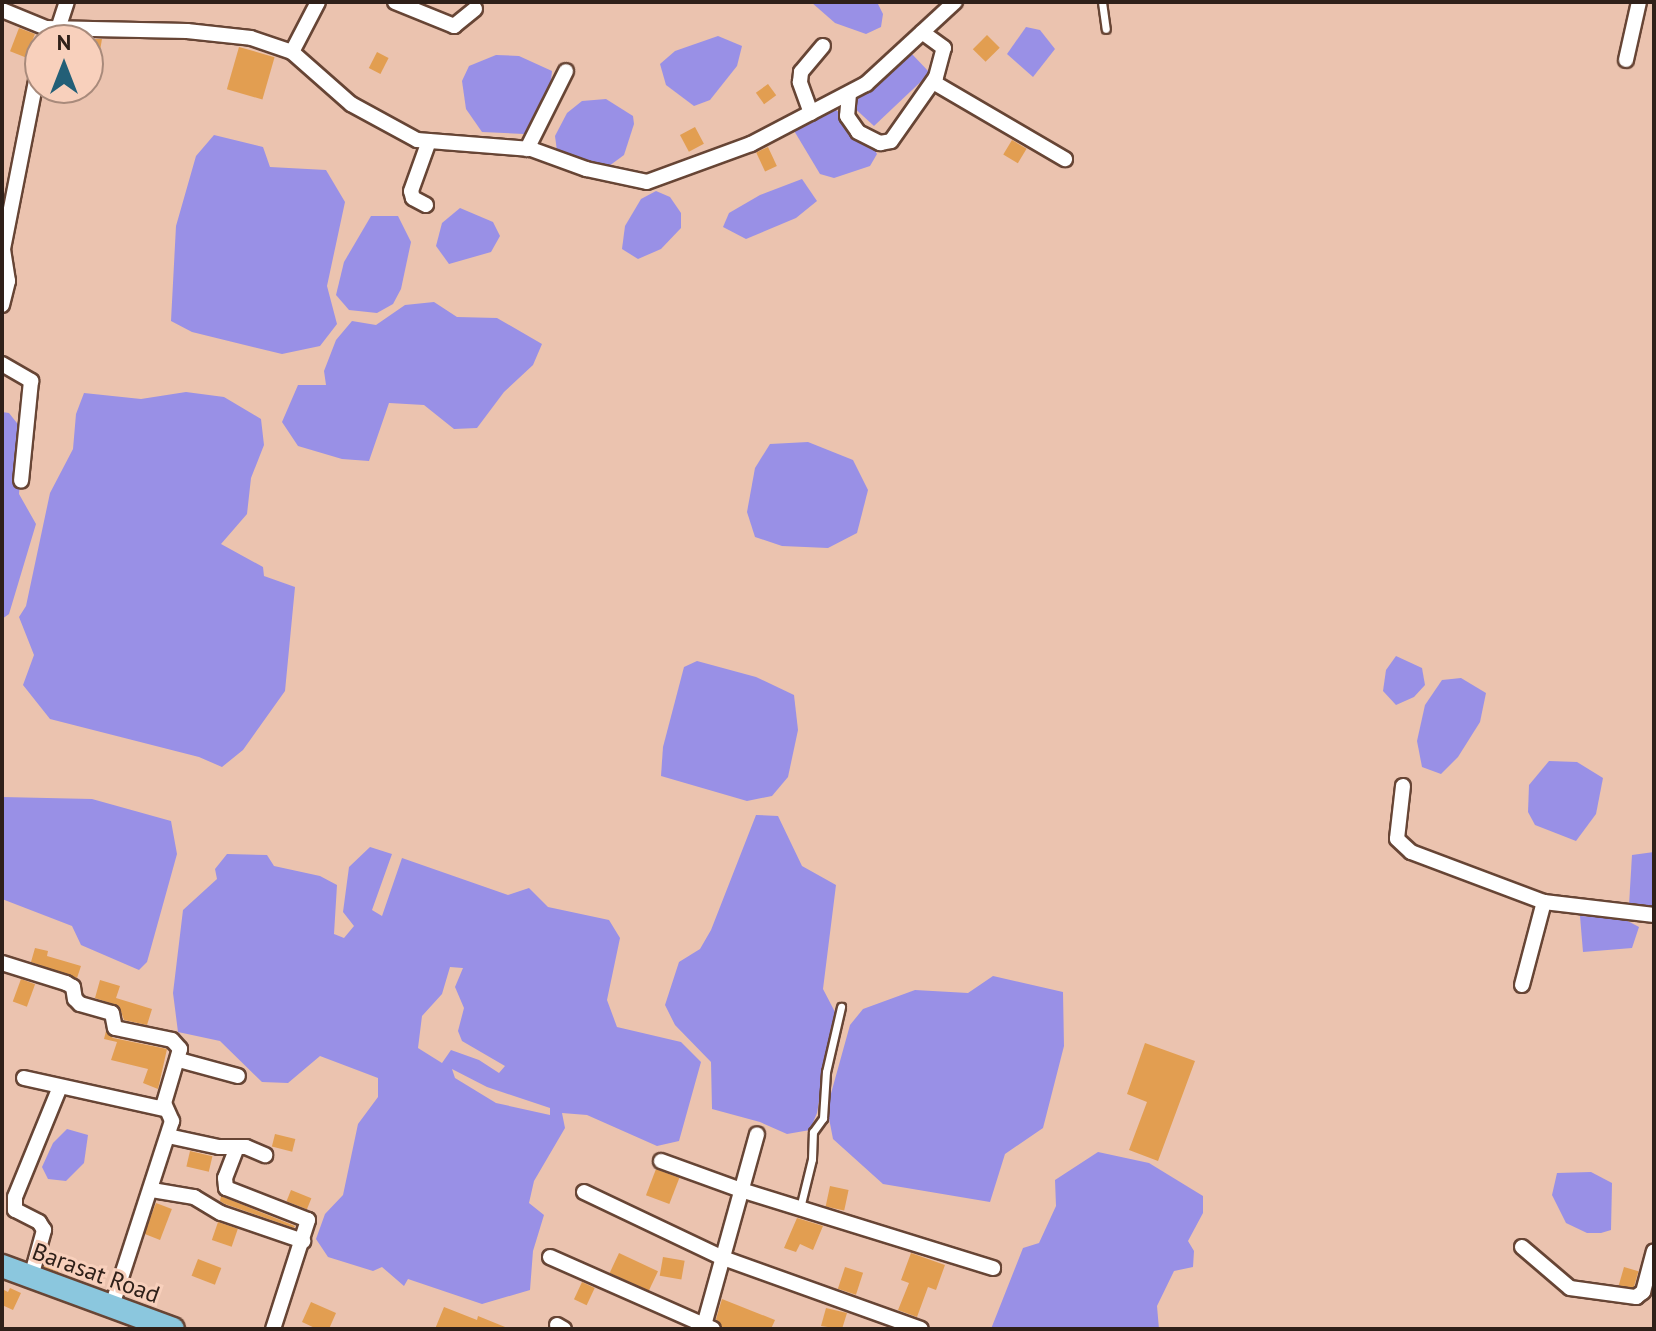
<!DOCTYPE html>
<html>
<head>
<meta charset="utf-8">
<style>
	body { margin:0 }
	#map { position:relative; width:1656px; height:1331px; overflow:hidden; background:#ebc3af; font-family:"PT Sans",sans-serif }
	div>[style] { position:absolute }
	.water>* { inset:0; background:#9990e6 }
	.building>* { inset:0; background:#e29e51; transform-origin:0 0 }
	.roads { filter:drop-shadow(2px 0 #674535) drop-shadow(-2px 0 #674535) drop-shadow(0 2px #674535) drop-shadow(0 -2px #674535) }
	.service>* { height:7px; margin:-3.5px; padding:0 3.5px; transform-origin:3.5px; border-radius:3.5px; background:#fff }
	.minor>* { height:14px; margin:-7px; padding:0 7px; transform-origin:7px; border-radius:7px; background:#fff }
	.primary>* { height:22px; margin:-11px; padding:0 11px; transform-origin:11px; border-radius:11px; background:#8bc7de }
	span { translate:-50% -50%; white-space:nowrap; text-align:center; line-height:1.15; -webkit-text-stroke:6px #f8d0bc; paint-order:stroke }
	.street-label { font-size:24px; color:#2f2019 }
	.frame { position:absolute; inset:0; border:4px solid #2f2019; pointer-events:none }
	.north { position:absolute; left:24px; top:24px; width:80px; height:80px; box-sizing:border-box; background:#f8d0bc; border:2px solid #a88a7b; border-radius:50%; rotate:0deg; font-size:22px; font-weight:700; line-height:32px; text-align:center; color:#2f2019 }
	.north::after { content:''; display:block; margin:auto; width:28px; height:36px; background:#235f77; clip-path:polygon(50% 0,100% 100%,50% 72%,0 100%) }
</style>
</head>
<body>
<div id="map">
	<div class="water">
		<div style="clip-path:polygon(811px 2px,877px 2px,883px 14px,881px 27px,866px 34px,835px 23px)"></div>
		<div style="clip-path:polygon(1026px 27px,1040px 30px,1055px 49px,1033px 77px,1007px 54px)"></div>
		<div style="clip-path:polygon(718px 36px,742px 46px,737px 66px,710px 100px,694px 106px,666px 85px,660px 64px,675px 51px)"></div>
		<div style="clip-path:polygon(911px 53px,930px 73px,874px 126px,850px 104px)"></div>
		<div style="clip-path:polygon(496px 55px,519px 56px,552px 71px,550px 90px,534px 127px,524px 134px,482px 132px,466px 109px,462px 81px,469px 66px)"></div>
		<div style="clip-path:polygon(606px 99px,633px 116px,634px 124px,624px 155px,609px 166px,557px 151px,555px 136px,567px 113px,582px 101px)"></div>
		<div style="clip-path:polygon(835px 109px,865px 134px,877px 154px,870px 166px,834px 178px,820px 174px,793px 129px)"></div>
		<div style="clip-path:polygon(214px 135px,263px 147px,270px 167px,326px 170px,345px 202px,327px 286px,337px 324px,320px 346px,282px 354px,192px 332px,171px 321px,176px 226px,196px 156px)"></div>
		<div style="clip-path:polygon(802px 179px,817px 201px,796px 218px,746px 239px,723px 227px,729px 213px,760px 195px)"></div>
		<div style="clip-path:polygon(656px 191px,670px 197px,681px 213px,681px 228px,661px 249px,638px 259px,622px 249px,625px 226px,641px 199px)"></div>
		<div style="clip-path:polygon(460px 208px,493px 222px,500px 236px,491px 252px,449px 264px,436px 246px,442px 223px)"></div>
		<div style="clip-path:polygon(371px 216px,398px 216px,411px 242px,401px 289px,393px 304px,377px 313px,349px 310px,336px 295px,344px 262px)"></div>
		<div style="clip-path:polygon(434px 302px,457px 317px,497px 318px,542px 344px,533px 365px,504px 392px,477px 428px,454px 429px,424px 405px,389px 403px,369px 461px,342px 459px,298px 446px,282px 422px,298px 385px,326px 385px,324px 371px,336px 340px,352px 321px,376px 325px,405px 305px)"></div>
		<div style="clip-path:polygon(186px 392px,224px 397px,261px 419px,264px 445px,251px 478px,247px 514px,221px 544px,263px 567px,264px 576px,295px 587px,285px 691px,243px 750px,222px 767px,199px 757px,50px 719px,23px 685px,34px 655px,19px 617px,26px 606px,50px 493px,73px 449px,76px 414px,84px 393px,141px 399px)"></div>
		<div style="clip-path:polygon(2px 412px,9px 413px,24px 432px,19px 494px,36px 524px,9px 614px,2px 619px)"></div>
		<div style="clip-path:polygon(808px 442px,853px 460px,868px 490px,857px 533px,828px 548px,782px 546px,755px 537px,747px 512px,755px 468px,770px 444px)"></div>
		<div style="clip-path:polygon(1396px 656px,1422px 668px,1425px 685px,1414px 697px,1396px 705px,1383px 691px,1386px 670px)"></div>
		<div style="clip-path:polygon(697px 661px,756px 677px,794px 695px,798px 730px,788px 777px,772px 796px,747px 801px,661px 776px,663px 747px,684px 667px)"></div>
		<div style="clip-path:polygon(1461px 678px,1486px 693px,1480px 722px,1458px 757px,1441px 774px,1422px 767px,1417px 741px,1425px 705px,1442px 680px)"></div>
		<div style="clip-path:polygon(1549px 761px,1577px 762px,1603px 778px,1596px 814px,1576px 841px,1535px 825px,1528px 812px,1529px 785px)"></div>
		<div style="clip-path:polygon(2px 797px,92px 799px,171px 821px,177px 854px,147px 962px,139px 970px,81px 945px,72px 926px,2px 899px)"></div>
		<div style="clip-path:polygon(756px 815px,778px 816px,802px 866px,836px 885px,823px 989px,835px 1012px,817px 1113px,810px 1130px,787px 1134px,760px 1122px,712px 1109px,711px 1062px,675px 1025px,665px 1005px,679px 962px,700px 949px,711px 930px)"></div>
		<div style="clip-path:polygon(evenodd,370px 847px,392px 854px,372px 910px,382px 916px,402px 858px,508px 895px,529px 888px,548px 907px,609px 920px,620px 938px,607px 1000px,617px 1027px,681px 1042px,701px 1062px,679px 1141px,657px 1146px,587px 1115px,562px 1113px,565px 1128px,534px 1181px,529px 1203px,544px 1215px,533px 1251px,530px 1290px,482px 1304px,408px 1279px,404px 1286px,382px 1267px,373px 1271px,328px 1257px,316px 1239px,325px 1214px,343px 1195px,358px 1124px,378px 1097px,378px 1078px,320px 1056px,288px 1083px,262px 1082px,220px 1041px,178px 1032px,173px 993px,183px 910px,217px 879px,215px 869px,227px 854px,267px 855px,274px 866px,320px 876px,337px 885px,334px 934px,344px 938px,354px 926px,343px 912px,349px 867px,370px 847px,450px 967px,463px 968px,455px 987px,464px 1008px,458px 1031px,462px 1041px,505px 1066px,499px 1073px,479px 1060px,451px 1050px,442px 1063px,418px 1048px,422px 1016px,442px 994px,450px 967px,370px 847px,452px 1069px,487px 1087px,550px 1108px,550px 1115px,496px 1103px,455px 1078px,452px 1069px)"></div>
		<div style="clip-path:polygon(1654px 852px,1654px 906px,1629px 905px,1632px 855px)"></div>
		<div style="clip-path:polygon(1580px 916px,1622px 918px,1639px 927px,1632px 948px,1583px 952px)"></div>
		<div style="clip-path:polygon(993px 976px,1063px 992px,1064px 1046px,1043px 1128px,1005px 1154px,990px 1202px,883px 1184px,833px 1139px,827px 1108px,850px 1025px,863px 1009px,915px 990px,968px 993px)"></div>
		<div style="clip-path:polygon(67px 1129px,88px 1135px,84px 1163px,66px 1181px,48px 1179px,42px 1167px,53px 1143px)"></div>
		<div style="clip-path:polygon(1098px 1152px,1149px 1163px,1203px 1196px,1203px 1213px,1188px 1241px,1194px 1251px,1193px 1267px,1174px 1271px,1157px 1306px,1159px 1329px,991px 1329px,1023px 1248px,1039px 1243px,1056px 1206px,1055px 1180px)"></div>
		<div style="clip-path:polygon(1591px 1172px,1612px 1183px,1611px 1230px,1601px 1233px,1587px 1233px,1566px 1223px,1552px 1195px,1557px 1173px)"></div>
	</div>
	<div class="building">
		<div style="left:19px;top:28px;width:17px;height:25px;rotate:21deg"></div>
		<div style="left:987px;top:35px;width:18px;height:20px;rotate:45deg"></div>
		<div style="clip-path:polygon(88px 39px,102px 39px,98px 62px,88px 61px)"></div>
		<div style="left:239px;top:47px;width:37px;height:44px;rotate:16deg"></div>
		<div style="left:377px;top:52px;width:13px;height:18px;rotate:27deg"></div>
		<div style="left:768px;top:84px;width:14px;height:15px;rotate:54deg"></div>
		<div style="left:695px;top:127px;width:19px;height:17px;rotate:62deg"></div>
		<div style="left:1012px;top:140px;width:17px;height:17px;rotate:31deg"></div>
		<div style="left:768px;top:147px;width:21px;height:13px;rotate:65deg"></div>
		<div style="clip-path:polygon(35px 948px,48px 951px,47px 956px,81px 966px,77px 978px,31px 962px)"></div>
		<div style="left:21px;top:979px;width:15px;height:24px;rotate:20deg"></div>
		<div style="clip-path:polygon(100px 980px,120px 986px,116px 998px,152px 1009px,147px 1025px,124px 1020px,119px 1006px,95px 998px)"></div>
		<div style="clip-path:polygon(106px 1031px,113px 1038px,167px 1049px,158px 1089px,143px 1083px,148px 1069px,111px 1060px,117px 1042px,104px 1039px)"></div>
		<div style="clip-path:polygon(1145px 1043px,1195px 1061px,1158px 1161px,1129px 1150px,1147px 1102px,1127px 1094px)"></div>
		<div style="left:275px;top:1134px;width:21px;height:13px;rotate:14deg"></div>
		<div style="left:190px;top:1151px;width:23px;height:16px;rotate:13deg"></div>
		<div style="left:656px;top:1169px;width:25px;height:28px;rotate:21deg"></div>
		<div style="left:830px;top:1186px;width:19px;height:21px;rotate:12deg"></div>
		<div style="left:291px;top:1190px;width:22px;height:12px;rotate:22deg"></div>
		<div style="clip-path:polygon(221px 1196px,295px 1226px,294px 1228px,225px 1204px,220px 1201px)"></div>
		<div style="left:156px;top:1203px;width:17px;height:33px;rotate:21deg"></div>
		<div style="clip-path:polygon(797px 1218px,823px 1226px,813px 1250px,800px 1244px,796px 1252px,784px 1248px)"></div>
		<div style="left:218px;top:1222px;width:21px;height:19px;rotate:19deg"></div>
		<div style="clip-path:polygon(48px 1252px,64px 1257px,58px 1272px,44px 1267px)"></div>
		<div style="left:619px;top:1253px;width:43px;height:22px;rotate:25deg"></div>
		<div style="clip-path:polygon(911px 1253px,945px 1265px,936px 1290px,928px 1287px,917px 1317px,898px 1310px,909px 1283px,901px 1280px)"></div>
		<div style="left:663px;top:1257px;width:22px;height:19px;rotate:10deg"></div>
		<div style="left:198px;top:1259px;width:25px;height:18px;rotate:21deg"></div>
		<div style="left:845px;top:1267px;width:19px;height:23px;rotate:18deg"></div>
		<div style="left:1624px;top:1267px;width:15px;height:19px;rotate:16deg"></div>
		<div style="left:582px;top:1282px;width:14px;height:19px;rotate:25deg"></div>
		<div style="clip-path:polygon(10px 1288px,21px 1293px,13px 1310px,2px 1305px,2px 1289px,8px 1292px)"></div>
		<div style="clip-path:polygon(722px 1299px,775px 1320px,771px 1329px,723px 1329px,716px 1319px)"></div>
		<div style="clip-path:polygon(311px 1302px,336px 1313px,329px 1329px,317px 1329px,302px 1322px)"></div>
		<div style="clip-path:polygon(444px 1307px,477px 1320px,478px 1316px,510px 1329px,435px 1329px)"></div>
		<div style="clip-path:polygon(826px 1308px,847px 1313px,842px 1329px,821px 1326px)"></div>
	</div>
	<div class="roads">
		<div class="service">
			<div style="left:1102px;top:2px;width:27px;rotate:82deg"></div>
			<div style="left:800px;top:1208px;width:50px;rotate:-76.2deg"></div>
			<div style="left:812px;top:1159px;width:27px;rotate:-88deg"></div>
			<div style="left:813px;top:1132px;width:17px;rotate:-54deg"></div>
			<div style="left:823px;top:1118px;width:46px;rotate:-86.3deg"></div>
			<div style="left:826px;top:1072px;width:67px;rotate:-77deg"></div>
		</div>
		<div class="minor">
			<div style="left:395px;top:2px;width:64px;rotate:22.1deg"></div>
			<div style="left:454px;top:26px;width:27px;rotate:-39deg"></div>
			<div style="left:2px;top:10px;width:48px;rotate:22.2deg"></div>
			<div style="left:46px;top:28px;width:141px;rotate:1.2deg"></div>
			<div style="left:187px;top:31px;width:64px;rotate:6.2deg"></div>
			<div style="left:251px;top:38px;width:43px;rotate:18.9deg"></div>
			<div style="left:292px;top:52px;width:56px;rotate:-62.5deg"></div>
			<div style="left:58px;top:29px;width:28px;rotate:-72deg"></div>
			<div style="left:292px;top:52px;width:79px;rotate:41.4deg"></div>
			<div style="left:351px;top:104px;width:75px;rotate:28.6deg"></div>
			<div style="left:417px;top:140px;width:114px;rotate:4.5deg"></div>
			<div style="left:531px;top:149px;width:59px;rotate:20deg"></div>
			<div style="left:586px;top:169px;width:62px;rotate:12deg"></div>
			<div style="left:647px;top:182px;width:111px;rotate:-20.1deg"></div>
			<div style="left:751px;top:144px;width:130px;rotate:-27.6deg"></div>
			<div style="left:866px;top:84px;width:121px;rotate:-42.7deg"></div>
			<div style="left:1626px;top:60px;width:59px;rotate:-77.4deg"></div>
			<div style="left:933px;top:82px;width:153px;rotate:30.3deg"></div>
			<div style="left:849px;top:94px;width:22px;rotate:95deg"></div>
			<div style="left:847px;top:116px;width:19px;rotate:55deg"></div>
			<div style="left:858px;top:132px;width:25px;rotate:27deg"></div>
			<div style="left:880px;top:143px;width:11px;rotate:-10deg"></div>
			<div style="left:891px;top:141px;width:78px;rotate:-54.9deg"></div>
			<div style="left:936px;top:77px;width:30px;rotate:-75deg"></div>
			<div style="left:944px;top:48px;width:27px;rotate:-144deg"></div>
			<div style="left:811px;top:113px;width:33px;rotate:-110deg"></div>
			<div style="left:800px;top:82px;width:10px;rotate:-84deg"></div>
			<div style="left:801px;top:72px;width:34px;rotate:-50deg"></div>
			<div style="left:527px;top:149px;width:87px;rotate:-63.4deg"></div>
			<div style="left:426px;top:205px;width:15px;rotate:-152deg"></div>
			<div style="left:413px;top:198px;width:7px;rotate:-106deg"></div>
			<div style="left:411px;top:191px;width:53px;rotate:-70.2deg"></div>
			<div style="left:2px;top:305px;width:25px;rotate:-76deg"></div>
			<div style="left:8px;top:281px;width:32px;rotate:-99deg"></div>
			<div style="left:3px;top:249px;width:192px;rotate:-78.9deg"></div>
			<div style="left:2px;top:364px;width:34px;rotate:30deg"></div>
			<div style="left:31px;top:381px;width:100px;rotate:95.7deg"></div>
			<div style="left:1403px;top:786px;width:53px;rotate:96.5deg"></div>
			<div style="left:1397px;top:839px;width:19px;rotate:43deg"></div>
			<div style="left:1411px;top:852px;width:142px;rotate:20.6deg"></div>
			<div style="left:1544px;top:902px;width:111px;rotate:6.7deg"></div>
			<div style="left:2px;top:963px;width:67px;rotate:17.4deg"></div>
			<div style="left:66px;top:983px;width:8px;rotate:30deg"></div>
			<div style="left:73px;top:987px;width:12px;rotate:81deg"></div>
			<div style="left:75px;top:999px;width:7px;rotate:45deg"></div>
			<div style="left:80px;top:1004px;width:33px;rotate:16deg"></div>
			<div style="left:112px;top:1013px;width:15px;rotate:79deg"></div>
			<div style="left:115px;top:1028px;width:58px;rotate:11.9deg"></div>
			<div style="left:172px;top:1040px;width:12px;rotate:48deg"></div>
			<div style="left:180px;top:1049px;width:56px;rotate:106.5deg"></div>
			<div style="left:164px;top:1103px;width:20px;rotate:66deg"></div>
			<div style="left:172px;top:1121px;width:194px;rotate:108deg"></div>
			<div style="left:1522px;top:985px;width:86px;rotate:-75.2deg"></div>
			<div style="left:179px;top:1060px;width:61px;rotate:15.2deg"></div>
			<div style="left:24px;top:1078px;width:143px;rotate:12.5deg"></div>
			<div style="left:168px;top:1136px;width:52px;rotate:12.2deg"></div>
			<div style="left:219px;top:1147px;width:27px"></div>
			<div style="left:246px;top:1147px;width:21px;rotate:23deg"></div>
			<div style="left:237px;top:1147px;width:33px;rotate:111deg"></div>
			<div style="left:225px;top:1178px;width:10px;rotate:84deg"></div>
			<div style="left:226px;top:1188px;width:88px;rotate:21.3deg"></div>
			<div style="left:308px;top:1220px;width:114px;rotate:107.8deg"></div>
			<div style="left:661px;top:1161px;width:85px;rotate:19.9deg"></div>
			<div style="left:741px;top:1190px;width:264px;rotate:17.2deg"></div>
			<div style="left:152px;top:1190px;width:43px;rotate:9.5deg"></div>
			<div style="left:194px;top:1197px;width:31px;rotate:31deg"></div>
			<div style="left:221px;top:1213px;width:87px;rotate:18.9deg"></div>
			<div style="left:584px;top:1192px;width:154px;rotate:25.4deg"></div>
			<div style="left:723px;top:1258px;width:210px;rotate:19.7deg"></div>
			<div style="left:1522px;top:1247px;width:63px;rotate:40.5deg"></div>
			<div style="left:1570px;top:1288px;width:67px;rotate:7.8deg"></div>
			<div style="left:1636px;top:1297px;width:9px;rotate:-36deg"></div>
			<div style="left:1643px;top:1292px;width:42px;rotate:-75deg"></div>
			<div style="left:550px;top:1257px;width:178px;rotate:23.8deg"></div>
			<div style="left:31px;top:1277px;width:49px;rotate:-74.5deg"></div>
			<div style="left:44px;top:1230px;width:9px;rotate:-122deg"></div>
			<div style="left:39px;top:1222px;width:27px;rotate:-153deg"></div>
			<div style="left:15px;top:1210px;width:13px;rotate:-90deg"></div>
			<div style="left:15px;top:1197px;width:119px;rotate:-67.8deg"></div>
			<div style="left:557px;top:1325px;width:8px;rotate:30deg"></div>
			<div style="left:703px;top:1329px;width:202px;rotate:-74.5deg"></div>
		</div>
		<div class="primary">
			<div style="left:2px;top:1266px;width:182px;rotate:20.2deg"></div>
		</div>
	</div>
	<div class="street-label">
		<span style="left:96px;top:1273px;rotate:20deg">Barasat Road</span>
	</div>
	<div class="frame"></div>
	<div class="north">N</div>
</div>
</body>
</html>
